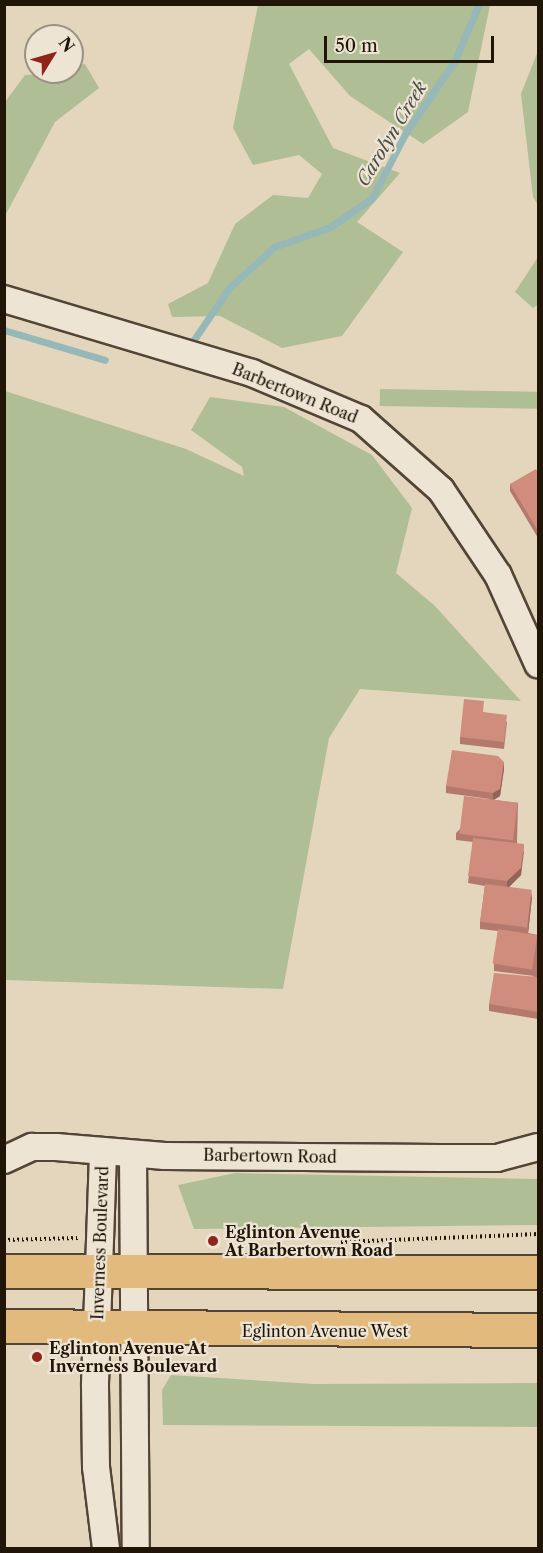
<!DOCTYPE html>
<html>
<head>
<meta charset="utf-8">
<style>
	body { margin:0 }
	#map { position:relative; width:543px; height:1553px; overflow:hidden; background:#e4d5bd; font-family:"Libre Caslon Text",serif }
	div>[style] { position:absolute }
	.green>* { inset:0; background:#afbe95; transform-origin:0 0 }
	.stream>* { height:7px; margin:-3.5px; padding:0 3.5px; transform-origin:3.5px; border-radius:3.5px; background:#97b8b8 }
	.path>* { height:4px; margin-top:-2px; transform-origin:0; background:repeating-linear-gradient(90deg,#211508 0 1.5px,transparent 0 4.5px) }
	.roads { filter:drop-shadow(2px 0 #524535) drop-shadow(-2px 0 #524535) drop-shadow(0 2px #524535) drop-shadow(0 -2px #524535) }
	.minor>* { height:26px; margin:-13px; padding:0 13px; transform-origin:13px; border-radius:13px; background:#ede4d4 }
	.primary>* { height:33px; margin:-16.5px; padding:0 16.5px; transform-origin:16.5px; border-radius:16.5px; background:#e2ba7e }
	.wall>* { inset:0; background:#b3796c }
	.shaded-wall>* { inset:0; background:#926358 }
	.building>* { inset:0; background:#d08d7d; transform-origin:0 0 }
	.dots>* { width:16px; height:16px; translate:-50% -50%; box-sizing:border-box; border:3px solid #ede4d4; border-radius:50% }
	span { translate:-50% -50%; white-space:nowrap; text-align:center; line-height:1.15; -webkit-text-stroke:4.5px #ede4d4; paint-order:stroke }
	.street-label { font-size:16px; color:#211508 }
	.poi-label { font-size:16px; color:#211508; font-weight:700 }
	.left { translate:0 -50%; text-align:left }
	.water-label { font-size:18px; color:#4a4e46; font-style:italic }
	.frame { position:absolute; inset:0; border:6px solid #211508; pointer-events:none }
	.north { position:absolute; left:24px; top:24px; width:60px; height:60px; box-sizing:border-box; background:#ede4d4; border:2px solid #9b9182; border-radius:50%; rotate:53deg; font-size:16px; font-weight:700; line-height:24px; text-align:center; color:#211508 }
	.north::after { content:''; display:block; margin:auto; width:21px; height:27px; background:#8f2418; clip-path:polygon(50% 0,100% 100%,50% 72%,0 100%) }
	.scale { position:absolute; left:324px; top:36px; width:170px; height:27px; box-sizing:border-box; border:3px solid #211508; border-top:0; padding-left:8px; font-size:18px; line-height:21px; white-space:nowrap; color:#211508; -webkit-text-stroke:4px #ede4d4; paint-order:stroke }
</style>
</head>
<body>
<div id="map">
	<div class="green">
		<div style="clip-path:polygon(258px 5px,490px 5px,468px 112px,423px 144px,350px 96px,309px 49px,289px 64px,333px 148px,400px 173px,357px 222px,403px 252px,342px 336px,282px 348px,220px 316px,172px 317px,168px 304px,208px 283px,235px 224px,273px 195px,308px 198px,322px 174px,299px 155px,253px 165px,233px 128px)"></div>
		<div style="clip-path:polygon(538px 51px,538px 205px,533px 197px,521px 94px)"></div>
		<div style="clip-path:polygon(85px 64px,99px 88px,55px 122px,5px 216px,5px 102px,25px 75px,72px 72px,72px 66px)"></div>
		<div style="clip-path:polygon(538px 257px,538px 305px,533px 308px,515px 292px)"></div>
		<div style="left:380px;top:389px;width:158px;height:17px;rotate:1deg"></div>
		<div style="clip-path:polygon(5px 391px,186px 449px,244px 476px,242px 467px,191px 430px,210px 397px,284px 407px,372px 455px,412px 508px,396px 573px,435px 606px,521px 701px,360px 689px,329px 738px,283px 989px,5px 980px)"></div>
		<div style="clip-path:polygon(235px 1173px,538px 1179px,538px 1225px,194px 1229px,178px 1185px)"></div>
		<div style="clip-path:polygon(171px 1375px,314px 1384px,538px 1383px,538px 1427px,163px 1425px,162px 1390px)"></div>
	</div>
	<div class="stream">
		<div style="left:4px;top:330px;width:105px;rotate:16.5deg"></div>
		<div style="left:193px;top:341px;width:64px;rotate:-55.8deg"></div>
		<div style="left:229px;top:288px;width:61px;rotate:-42.3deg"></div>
		<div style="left:274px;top:247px;width:59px;rotate:-19.7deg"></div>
		<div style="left:330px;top:227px;width:51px;rotate:-34.6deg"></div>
		<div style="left:372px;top:198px;width:72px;rotate:-62.7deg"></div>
		<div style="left:405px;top:134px;width:87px;rotate:-55.8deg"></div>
		<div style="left:454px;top:62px;width:63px;rotate:-66.7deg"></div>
	</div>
	<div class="path">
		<div style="left:4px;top:1240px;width:74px;rotate:-1.5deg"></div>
		<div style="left:341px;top:1242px;width:197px;rotate:-2.3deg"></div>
	</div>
	<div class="roads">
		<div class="minor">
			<div style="left:4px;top:299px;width:259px;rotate:16.6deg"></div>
			<div style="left:252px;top:373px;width:118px;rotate:22.9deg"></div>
			<div style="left:361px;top:419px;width:107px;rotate:41.6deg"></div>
			<div style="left:441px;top:490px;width:102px;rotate:56.2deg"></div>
			<div style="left:498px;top:575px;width:98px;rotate:65.8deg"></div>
			<div style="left:103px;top:1154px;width:232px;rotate:92deg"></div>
			<div style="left:95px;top:1386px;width:81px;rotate:89.3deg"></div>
			<div style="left:96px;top:1467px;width:82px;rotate:83deg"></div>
			<div style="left:133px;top:1155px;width:393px;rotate:89.6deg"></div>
			<div style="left:4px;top:1160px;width:31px;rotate:-25deg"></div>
			<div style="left:32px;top:1147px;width:24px"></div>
			<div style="left:56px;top:1147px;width:109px;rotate:4.7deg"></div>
			<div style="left:165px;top:1156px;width:275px;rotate:0.4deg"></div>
			<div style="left:440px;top:1158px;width:57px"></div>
			<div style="left:497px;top:1158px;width:42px;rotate:-15deg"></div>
		</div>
		<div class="primary">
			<div style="left:4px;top:1271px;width:534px;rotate:0.11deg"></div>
			<div style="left:4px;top:1326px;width:534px;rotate:0.43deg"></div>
		</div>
	</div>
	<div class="wall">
		<div style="clip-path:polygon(538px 473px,538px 538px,510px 491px,510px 484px)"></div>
		<div style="clip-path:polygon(484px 712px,507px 722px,504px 749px,460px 744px,460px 737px)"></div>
		<div style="clip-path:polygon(504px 769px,500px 796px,494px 800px,518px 803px,517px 844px,524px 852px,521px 875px,509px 887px,532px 897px,528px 933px,538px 935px,538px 1019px,489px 1011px,489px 1004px,534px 976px,494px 971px,494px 964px,498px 931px,480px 929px,480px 922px,485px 886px,468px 883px,473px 842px,456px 840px,456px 833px,490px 799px,446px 793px,446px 786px)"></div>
	</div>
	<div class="shaded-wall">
		<div style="clip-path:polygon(504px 762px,504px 769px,500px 796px,493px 800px,493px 793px)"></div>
		<div style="clip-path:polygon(524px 844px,521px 875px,507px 889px,507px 881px)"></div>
		<div style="clip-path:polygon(532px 890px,532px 897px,528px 934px,528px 927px)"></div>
	</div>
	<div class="building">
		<div style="clip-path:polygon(536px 469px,538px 473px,538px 531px,510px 484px)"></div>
		<div style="clip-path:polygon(464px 699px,484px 701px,483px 712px,507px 715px,504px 742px,460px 737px)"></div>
		<div style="clip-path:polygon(452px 750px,498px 756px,504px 762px,500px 789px,493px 793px,446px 786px)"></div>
		<div style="left:464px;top:796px;width:54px;height:38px;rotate:7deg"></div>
		<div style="clip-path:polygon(473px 838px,524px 844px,521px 868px,507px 881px,468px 876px)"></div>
		<div style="left:485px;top:884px;width:47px;height:38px;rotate:7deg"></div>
		<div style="left:498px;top:929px;width:40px;height:35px;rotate:9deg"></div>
		<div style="clip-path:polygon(494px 973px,538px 977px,538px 1012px,489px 1004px)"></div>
	</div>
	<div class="dots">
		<div style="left:213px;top:1241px;background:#8f2418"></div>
		<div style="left:37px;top:1357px;background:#8f2418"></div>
	</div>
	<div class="street-label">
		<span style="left:295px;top:393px;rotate:22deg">Barbertown Road</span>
		<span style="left:270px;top:1156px;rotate:1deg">Barbertown Road</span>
		<span style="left:100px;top:1243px;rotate:-88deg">Inverness Boulevard</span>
		<span style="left:325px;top:1331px">Eglinton Avenue West</span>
	</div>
	<div class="poi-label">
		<span class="left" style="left:225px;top:1241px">Eglinton Avenue<br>At Barbertown Road</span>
		<span class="left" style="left:49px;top:1357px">Eglinton Avenue At<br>Inverness Boulevard</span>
	</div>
	<div class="water-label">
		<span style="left:392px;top:134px;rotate:-59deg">Carolyn Creek</span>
	</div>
	<div class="frame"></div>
	<div class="north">N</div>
	<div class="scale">50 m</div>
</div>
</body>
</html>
